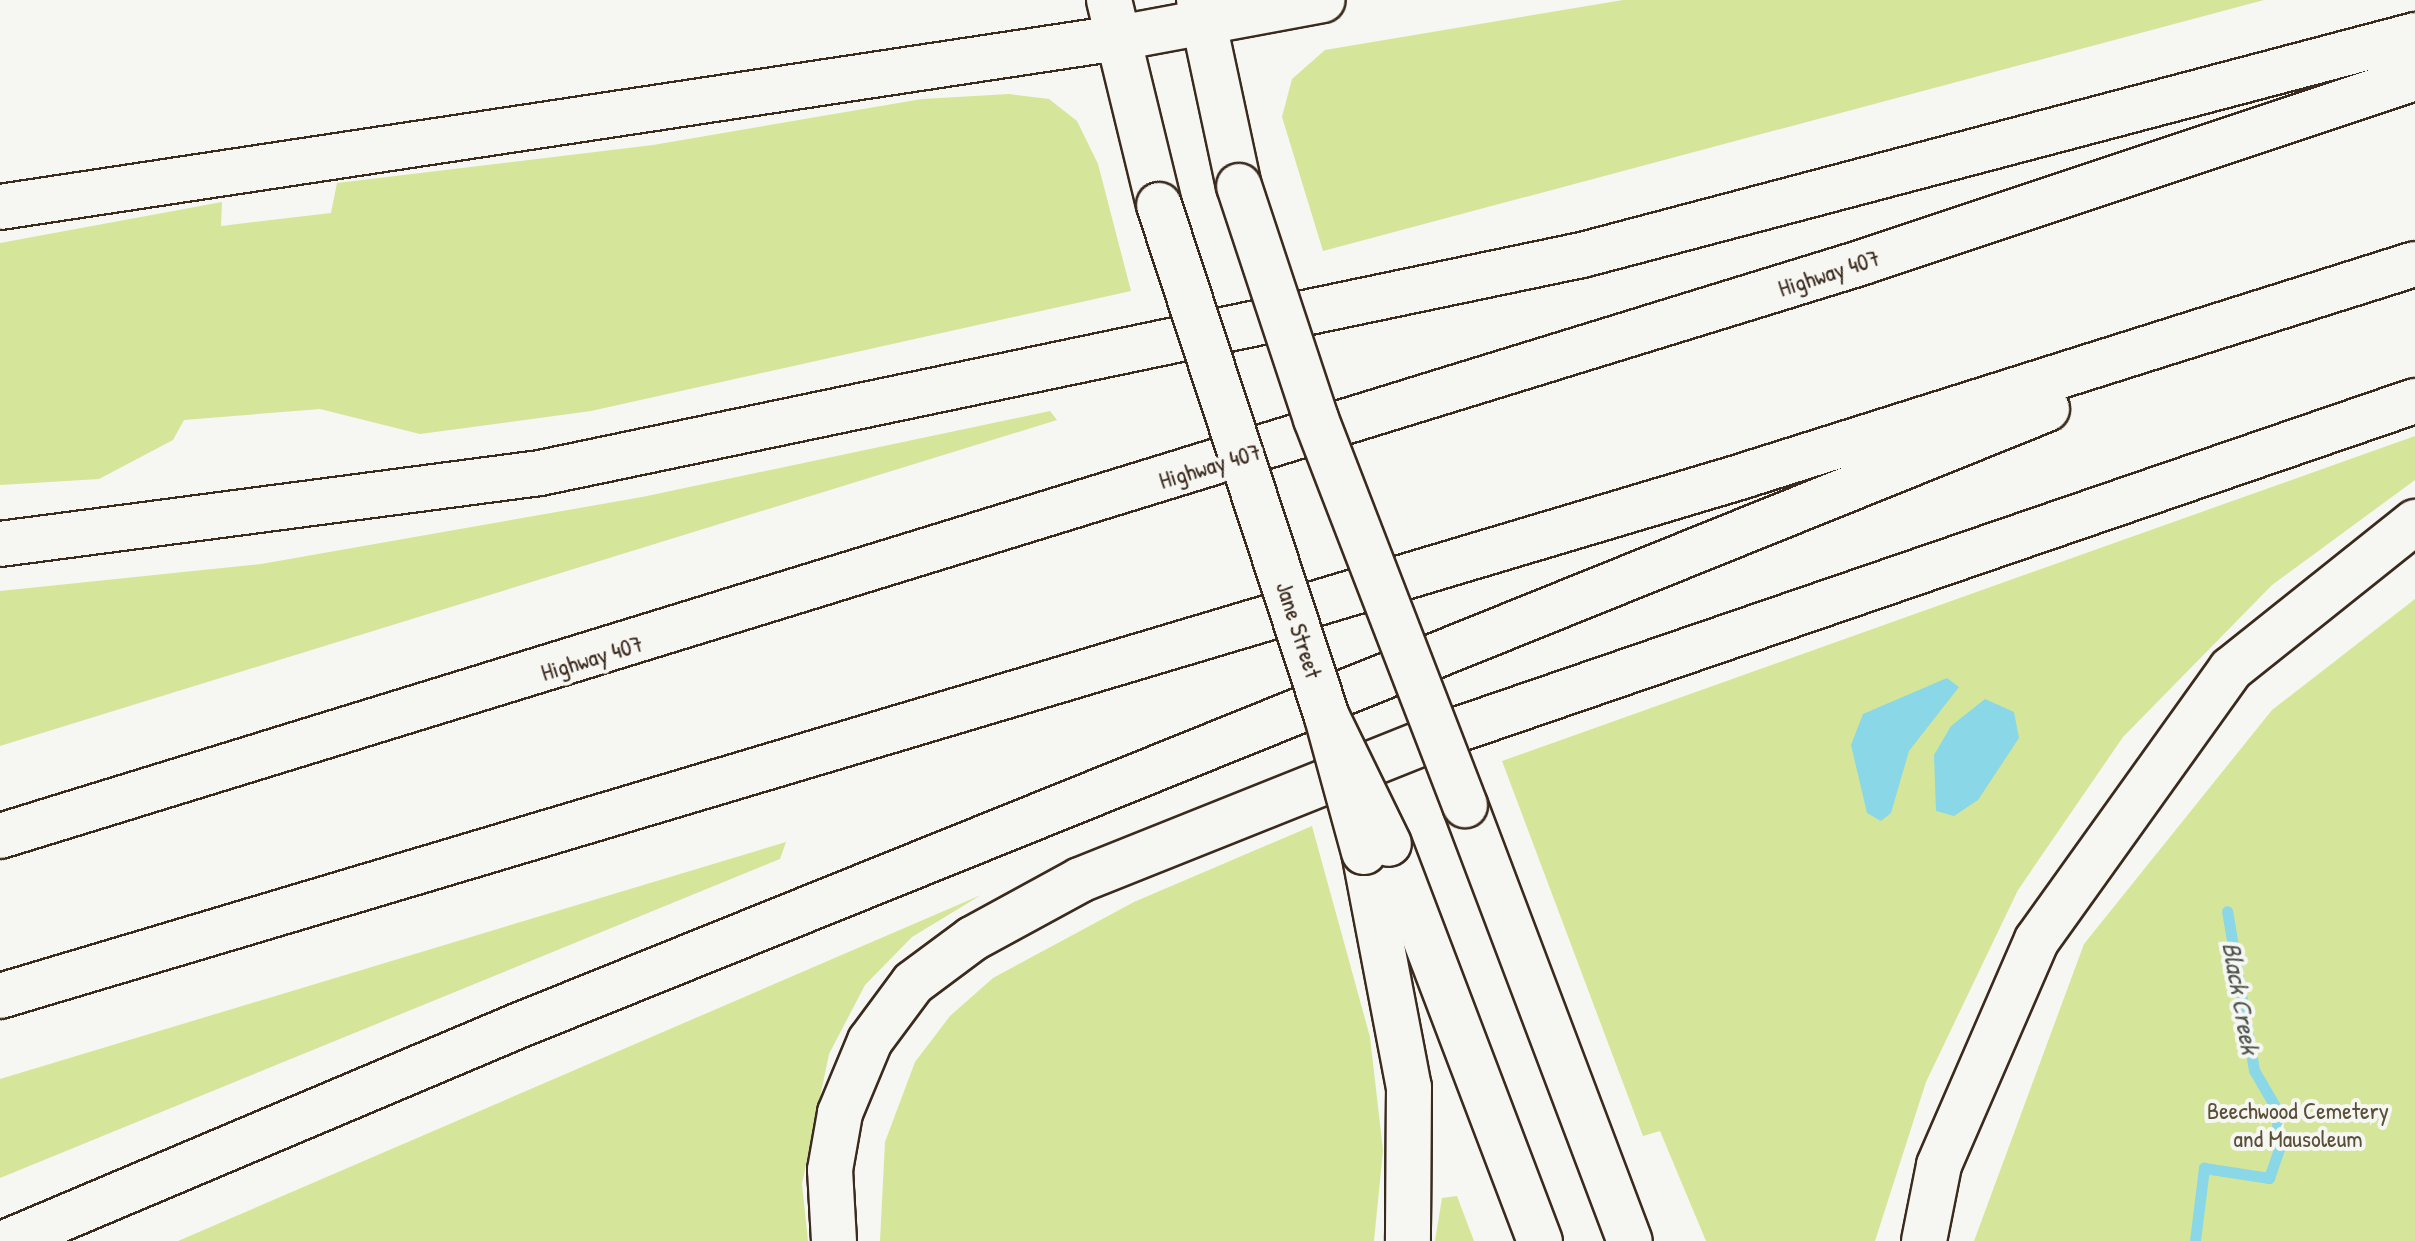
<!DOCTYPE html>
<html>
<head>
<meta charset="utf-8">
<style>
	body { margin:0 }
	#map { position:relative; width:2415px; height:1241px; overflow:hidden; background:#f6f6f2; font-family:"Patrick Hand",sans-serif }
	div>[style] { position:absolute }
	.green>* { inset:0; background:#d5e69a }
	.water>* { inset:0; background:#89d7e7 }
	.stream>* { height:11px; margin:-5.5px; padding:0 5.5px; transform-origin:5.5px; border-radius:5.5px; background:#89d7e7 }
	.roads { filter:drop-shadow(2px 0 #3b2a1e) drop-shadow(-2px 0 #3b2a1e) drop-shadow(0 2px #3b2a1e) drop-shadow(0 -2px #3b2a1e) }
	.major>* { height:44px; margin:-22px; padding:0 22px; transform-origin:22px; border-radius:22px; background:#f6f6f2 }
	.highway>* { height:44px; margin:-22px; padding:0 22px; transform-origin:22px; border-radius:22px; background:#f6f6f2 }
	.bridges { filter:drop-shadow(2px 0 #3b2a1e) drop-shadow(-2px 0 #3b2a1e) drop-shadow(0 2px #3b2a1e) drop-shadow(0 -2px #3b2a1e) }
	.major-bridge>* { height:44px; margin:-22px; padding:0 22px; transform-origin:22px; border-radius:22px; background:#f6f6f2 }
	.highway-bridge>* { height:44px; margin:-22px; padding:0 22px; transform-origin:22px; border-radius:22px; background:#f6f6f2 }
	span { translate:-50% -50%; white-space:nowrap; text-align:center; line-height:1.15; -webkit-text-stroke:8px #f6f6f2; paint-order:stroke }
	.street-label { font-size:24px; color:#3b2a1e }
	.park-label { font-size:24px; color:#5a5037 }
	.water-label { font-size:26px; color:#4e5550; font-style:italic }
</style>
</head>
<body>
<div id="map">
	<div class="green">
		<div style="clip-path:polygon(1623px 0,2264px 0,1323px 251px,1282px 117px,1292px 79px,1325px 50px)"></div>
		<div style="clip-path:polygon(1009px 94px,1049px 99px,1077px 121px,1098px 164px,1131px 291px,591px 411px,420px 434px,320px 409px,184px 420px,173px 440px,99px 479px,0 485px,0 243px,222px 202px,221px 226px,331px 213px,337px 183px,653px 145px,922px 99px)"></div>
		<div style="clip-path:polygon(1050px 411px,1057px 420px,0 746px,0 591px,261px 564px,642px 497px)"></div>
		<div style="clip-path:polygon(2415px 436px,2415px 480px,2272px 585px,2123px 737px,2018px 890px,1926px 1082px,1875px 1241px,1706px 1241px,1660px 1131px,1643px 1136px,1502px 761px)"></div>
		<div style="clip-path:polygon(2415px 599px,2415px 1241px,1974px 1241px,2084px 944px,2272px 710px)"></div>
		<div style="clip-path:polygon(1312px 826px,1370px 1037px,1383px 1150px,1374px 1241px,880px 1241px,885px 1142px,915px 1062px,950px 1016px,993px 978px,1134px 902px)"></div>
		<div style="clip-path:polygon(786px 842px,780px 859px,0 1178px,0 1079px)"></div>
		<div style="clip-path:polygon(981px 895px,912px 937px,865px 985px,829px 1054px,802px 1184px,808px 1241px,178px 1241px)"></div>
		<div style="clip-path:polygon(1457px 1196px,1474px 1241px,1435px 1241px,1442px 1198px)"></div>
	</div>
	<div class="water">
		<div style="clip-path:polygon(1947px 678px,1959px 687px,1909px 751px,1891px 813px,1881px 821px,1867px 813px,1851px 745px,1863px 714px)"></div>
		<div style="clip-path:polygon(1985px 699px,2014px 712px,2019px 738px,1978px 800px,1954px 816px,1936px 811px,1934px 755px,1951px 726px)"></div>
	</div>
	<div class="stream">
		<div style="left:2195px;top:1241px;width:74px;rotate:-83deg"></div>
		<div style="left:2204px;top:1168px;width:66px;rotate:8.7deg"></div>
		<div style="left:2269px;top:1178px;width:31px;rotate:-71deg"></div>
		<div style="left:2279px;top:1149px;width:41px;rotate:-94.2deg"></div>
		<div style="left:2276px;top:1108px;width:44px;rotate:-120.1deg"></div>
		<div style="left:2254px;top:1070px;width:161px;rotate:-99.6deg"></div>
	</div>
	<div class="roads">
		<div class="major">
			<div style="left:1109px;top:0;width:211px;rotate:76.3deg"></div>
			<div style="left:1199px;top:0;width:190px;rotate:77.9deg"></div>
			<div style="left:1465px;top:805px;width:466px;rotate:69.3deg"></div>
			<div style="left:1389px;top:844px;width:425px;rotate:69.2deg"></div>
		</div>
		<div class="highway">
			<div style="left:0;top:207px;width:1131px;rotate:-8.6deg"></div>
			<div style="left:1118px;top:38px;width:208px;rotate:-10.5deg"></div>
			<div style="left:0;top:544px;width:545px;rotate:-7.49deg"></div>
			<div style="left:540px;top:473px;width:1065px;rotate:-11.82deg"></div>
			<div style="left:1582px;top:255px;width:862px;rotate:-14.79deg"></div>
			<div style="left:0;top:836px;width:1949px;rotate:-17.12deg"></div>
			<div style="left:1863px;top:262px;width:582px;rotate:-18.43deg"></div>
			<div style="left:1364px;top:852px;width:239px;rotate:79.2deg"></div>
			<div style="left:1409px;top:1087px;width:154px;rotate:90.4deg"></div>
			<div style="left:0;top:996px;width:1822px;rotate:-16.61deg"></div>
			<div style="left:1746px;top:475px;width:701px;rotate:-17.51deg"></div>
			<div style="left:9px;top:1241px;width:549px;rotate:-22.92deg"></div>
			<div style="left:515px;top:1027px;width:1652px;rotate:-21.97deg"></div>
			<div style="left:834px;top:1241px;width:71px;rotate:-93.2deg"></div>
			<div style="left:830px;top:1170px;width:58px;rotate:-80deg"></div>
			<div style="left:840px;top:1113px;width:78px;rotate:-67.4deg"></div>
			<div style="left:870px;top:1041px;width:72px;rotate:-53.4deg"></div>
			<div style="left:913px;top:983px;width:74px;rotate:-36.7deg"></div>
			<div style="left:972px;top:939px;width:123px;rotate:-28.6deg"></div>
			<div style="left:1080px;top:880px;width:390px;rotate:-21.8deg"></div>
			<div style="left:1442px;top:735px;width:1029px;rotate:-18.95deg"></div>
			<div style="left:1924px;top:1241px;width:77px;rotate:-78.8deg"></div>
			<div style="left:1939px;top:1165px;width:245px;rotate:-66.5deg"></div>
			<div style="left:2037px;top:940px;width:333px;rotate:-54.4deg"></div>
			<div style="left:2231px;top:669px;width:236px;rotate:-38.6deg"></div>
		</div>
	</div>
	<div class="bridges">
		<div class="major-bridge">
			<div style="left:1239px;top:186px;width:245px;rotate:71.7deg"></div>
			<div style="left:1316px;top:419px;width:414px;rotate:68.9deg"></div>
			<div style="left:1159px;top:205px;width:539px;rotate:71.83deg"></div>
			<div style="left:1327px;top:717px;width:141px;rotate:64deg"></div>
		</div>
		<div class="highway-bridge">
			<div style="left:1327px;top:717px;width:140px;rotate:74.7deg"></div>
		</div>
	</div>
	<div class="street-label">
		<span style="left:1829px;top:273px;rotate:-18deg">Highway 407</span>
		<span style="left:1210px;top:466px;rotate:-17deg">Highway 407</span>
		<span style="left:1299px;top:630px;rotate:72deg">Jane Street</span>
		<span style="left:592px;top:658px;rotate:-17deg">Highway 407</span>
	</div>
	<div class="park-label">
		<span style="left:2298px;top:1125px">Beechwood Cemetery<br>and Mausoleum</span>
	</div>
	<div class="water-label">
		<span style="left:2241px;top:998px;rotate:80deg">Black Creek</span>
	</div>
</div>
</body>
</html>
